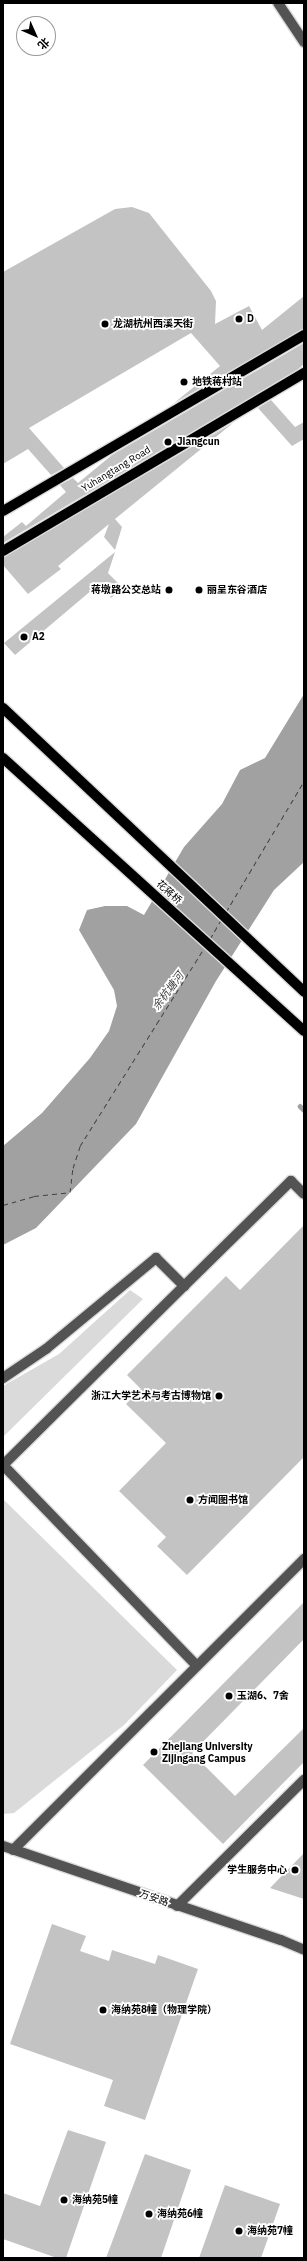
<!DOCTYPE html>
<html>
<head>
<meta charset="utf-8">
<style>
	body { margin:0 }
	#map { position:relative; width:307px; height:2261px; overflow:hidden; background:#fff; font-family:"IBM Plex Sans","Noto Sans SC",sans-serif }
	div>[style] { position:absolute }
	.green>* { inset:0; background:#dadada }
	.water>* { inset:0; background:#a1a1a1 }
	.stream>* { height:4.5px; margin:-2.25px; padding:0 2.25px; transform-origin:2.25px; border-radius:2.25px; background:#a1a1a1 }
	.ferry>* { height:1px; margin-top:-0.5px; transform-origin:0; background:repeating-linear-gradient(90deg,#424242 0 5px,transparent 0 9px) }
	.building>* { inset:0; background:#c3c3c3 }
	.roads { filter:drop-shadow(1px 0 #dbdbdb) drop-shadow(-1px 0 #dbdbdb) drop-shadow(0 1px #dbdbdb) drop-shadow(0 -1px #dbdbdb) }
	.minor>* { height:10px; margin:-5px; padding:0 5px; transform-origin:5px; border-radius:5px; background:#535353 }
	.major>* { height:10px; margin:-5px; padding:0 5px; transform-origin:5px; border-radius:5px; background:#000 }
	.dots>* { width:11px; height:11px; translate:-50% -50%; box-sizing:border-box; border:2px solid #fff; border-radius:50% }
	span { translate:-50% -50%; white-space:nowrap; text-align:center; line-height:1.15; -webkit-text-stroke:3.5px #fff; paint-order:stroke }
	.poi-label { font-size:10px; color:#000; font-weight:700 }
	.left { translate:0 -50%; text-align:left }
	.right { translate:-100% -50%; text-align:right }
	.street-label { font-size:10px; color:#000 }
	.water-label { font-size:11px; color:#424242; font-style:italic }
	.frame { position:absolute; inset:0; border:4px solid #000; pointer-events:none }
	.north { position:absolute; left:16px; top:16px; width:40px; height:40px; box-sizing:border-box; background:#fff; border:1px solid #999; border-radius:50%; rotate:135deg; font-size:11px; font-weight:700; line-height:16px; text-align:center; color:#000 }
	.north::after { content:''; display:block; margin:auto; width:14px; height:18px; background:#000; clip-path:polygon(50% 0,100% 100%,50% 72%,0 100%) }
</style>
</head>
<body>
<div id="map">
	<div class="green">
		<div style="clip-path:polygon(130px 1290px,143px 1299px,3px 1437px,3px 1386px,59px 1354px)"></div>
		<div style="clip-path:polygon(3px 1499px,177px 1670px,124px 1725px,14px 1813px,3px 1814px)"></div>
	</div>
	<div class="water">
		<div style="clip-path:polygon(304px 694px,304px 862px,274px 890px,216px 981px,136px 1124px,36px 1228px,3px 1245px,3px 1146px,42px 1113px,90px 1058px,109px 1031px,117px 1006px,114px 990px,79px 930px,87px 910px,105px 906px,127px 906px,144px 915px,184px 847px,222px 804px,240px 770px,265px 758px)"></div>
	</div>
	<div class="stream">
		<div style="left:300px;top:1106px;width:6px;rotate:45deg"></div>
	</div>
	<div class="ferry">
		<div style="left:226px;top:912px;width:152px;rotate:-59.2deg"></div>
		<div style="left:210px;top:939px;width:22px;rotate:-60deg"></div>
		<div style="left:3px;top:1205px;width:32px;rotate:-16deg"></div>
		<div style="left:34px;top:1196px;width:36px;rotate:-6deg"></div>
		<div style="left:70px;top:1192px;width:24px;rotate:-83deg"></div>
		<div style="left:73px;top:1168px;width:23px;rotate:-72deg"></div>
		<div style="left:80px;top:1146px;width:235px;rotate:-57.9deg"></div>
	</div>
	<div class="building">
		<div style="clip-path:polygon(132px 207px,149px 213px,211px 291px,216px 301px,215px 324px,249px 306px,262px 330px,304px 296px,304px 329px,174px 403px,220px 366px,191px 333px,29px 428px,64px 468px,51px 475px,28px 449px,3px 464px,3px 272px,115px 209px)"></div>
		<div style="clip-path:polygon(304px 343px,304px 364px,297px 370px,3px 543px,3px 537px,22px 522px,26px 526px,66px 492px,60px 485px,73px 478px,78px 483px,112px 455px)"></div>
		<div style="clip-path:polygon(271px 400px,295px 427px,304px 422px,304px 439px,292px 446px,258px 408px)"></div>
		<div style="clip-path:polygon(233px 423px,115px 519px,122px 527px,115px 550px,104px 537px,109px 524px,58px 566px,61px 569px,28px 594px,3px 565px,3px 557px)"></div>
		<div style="clip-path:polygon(115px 552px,108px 573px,122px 587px,111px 598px,99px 584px,15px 655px,4px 643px)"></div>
		<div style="clip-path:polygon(304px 1225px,304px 1457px,187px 1575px,157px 1546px,166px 1537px,119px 1491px,166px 1443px,126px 1404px,141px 1389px,127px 1375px,226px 1276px,240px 1290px)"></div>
		<div style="clip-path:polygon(304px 1602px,304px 1639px,192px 1753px,235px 1796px,304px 1728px,304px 1762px,223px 1844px,143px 1765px)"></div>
		<div style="clip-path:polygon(304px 1853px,304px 1899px,270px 1888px)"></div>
		<div style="clip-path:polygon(52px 1924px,86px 1936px,80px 1951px,109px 1961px,112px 1950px,155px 1964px,158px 1955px,198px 1969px,145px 2120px,104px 2106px,113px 2080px,10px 2044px)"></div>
		<div style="clip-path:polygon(68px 2130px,106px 2142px,66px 2258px,57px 2258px,3px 2239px,3px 2193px,40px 2206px)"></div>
		<div style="clip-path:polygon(145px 2154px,191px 2170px,161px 2258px,106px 2258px)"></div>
		<div style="clip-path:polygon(225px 2185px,280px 2204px,261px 2258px,199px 2258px)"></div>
	</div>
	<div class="roads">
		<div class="minor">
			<div style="left:278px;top:3px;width:47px;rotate:56.3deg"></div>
			<div style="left:184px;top:1286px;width:255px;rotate:135.3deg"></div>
			<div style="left:3px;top:1465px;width:279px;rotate:46deg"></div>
			<div style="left:3px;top:1378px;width:52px;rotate:-34deg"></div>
			<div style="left:46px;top:1349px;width:143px;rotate:-39.6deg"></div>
			<div style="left:156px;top:1258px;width:40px;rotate:45deg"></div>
			<div style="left:184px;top:1286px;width:150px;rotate:-44.5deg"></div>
			<div style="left:291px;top:1181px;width:18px;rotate:45deg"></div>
			<div style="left:3px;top:1846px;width:293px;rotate:18.7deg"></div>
			<div style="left:281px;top:1940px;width:25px;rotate:23deg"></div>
			<div style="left:13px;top:1850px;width:412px;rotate:-45deg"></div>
			<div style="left:177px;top:1906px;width:179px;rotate:-44.8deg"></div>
		</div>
		<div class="major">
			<div style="left:3px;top:511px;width:349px;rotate:-30.3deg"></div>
			<div style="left:3px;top:551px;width:350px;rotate:-30.6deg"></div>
			<div style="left:3px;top:708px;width:414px;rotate:43.3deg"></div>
			<div style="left:3px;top:758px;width:406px;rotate:42.2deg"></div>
		</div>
	</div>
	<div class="dots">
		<div style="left:239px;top:319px;background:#000"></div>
		<div style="left:105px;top:324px;background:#000"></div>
		<div style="left:184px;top:382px;background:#000"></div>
		<div style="left:168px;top:442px;background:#000"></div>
		<div style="left:169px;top:590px;background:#000"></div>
		<div style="left:199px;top:590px;background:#000"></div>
		<div style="left:24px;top:637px;background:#000"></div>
		<div style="left:219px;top:1396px;background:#000"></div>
		<div style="left:190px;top:1500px;background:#000"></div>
		<div style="left:229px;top:1696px;background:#000"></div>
		<div style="left:154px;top:1752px;background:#000"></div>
		<div style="left:295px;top:1870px;background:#000"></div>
		<div style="left:103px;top:2010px;background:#000"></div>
		<div style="left:64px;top:2200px;background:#000"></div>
		<div style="left:149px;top:2214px;background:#000"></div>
		<div style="left:239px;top:2231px;background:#000"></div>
	</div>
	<div class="poi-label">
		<span class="left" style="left:247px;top:319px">D</span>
		<span class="left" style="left:113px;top:324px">龙湖杭州西溪天街</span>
		<span class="left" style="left:192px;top:382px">地铁蒋村站</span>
		<span class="left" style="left:177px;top:442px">Jiangcun</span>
		<span class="right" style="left:161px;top:590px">蒋墩路公交总站</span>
		<span class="left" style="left:207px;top:590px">丽呈东谷酒店</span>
		<span class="left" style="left:32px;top:637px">A2</span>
		<span class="right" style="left:211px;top:1396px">浙江大学艺术与考古博物馆</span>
		<span class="left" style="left:198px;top:1500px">方闻图书馆</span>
		<span class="left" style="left:237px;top:1696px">玉湖6、7舍</span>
		<span class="left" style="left:162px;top:1752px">Zhejiang University<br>Zijingang Campus</span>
		<span class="right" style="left:287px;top:1870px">学生服务中心</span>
		<span class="left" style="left:111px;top:2010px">海纳苑8幢（物理学院）</span>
		<span class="left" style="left:72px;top:2200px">海纳苑5幢</span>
		<span class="left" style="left:157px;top:2214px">海纳苑6幢</span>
		<span class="left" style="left:247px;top:2231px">海纳苑7幢</span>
	</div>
	<div class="street-label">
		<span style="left:116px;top:469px;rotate:-31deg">Yuhangtang Road</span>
		<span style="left:169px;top:892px;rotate:42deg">花蒋桥</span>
		<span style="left:154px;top:1898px;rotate:19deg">万安路</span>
	</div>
	<div class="water-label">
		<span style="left:168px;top:991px;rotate:-53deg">余杭塘河</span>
	</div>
	<div class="frame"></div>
	<div class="north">北</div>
</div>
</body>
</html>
